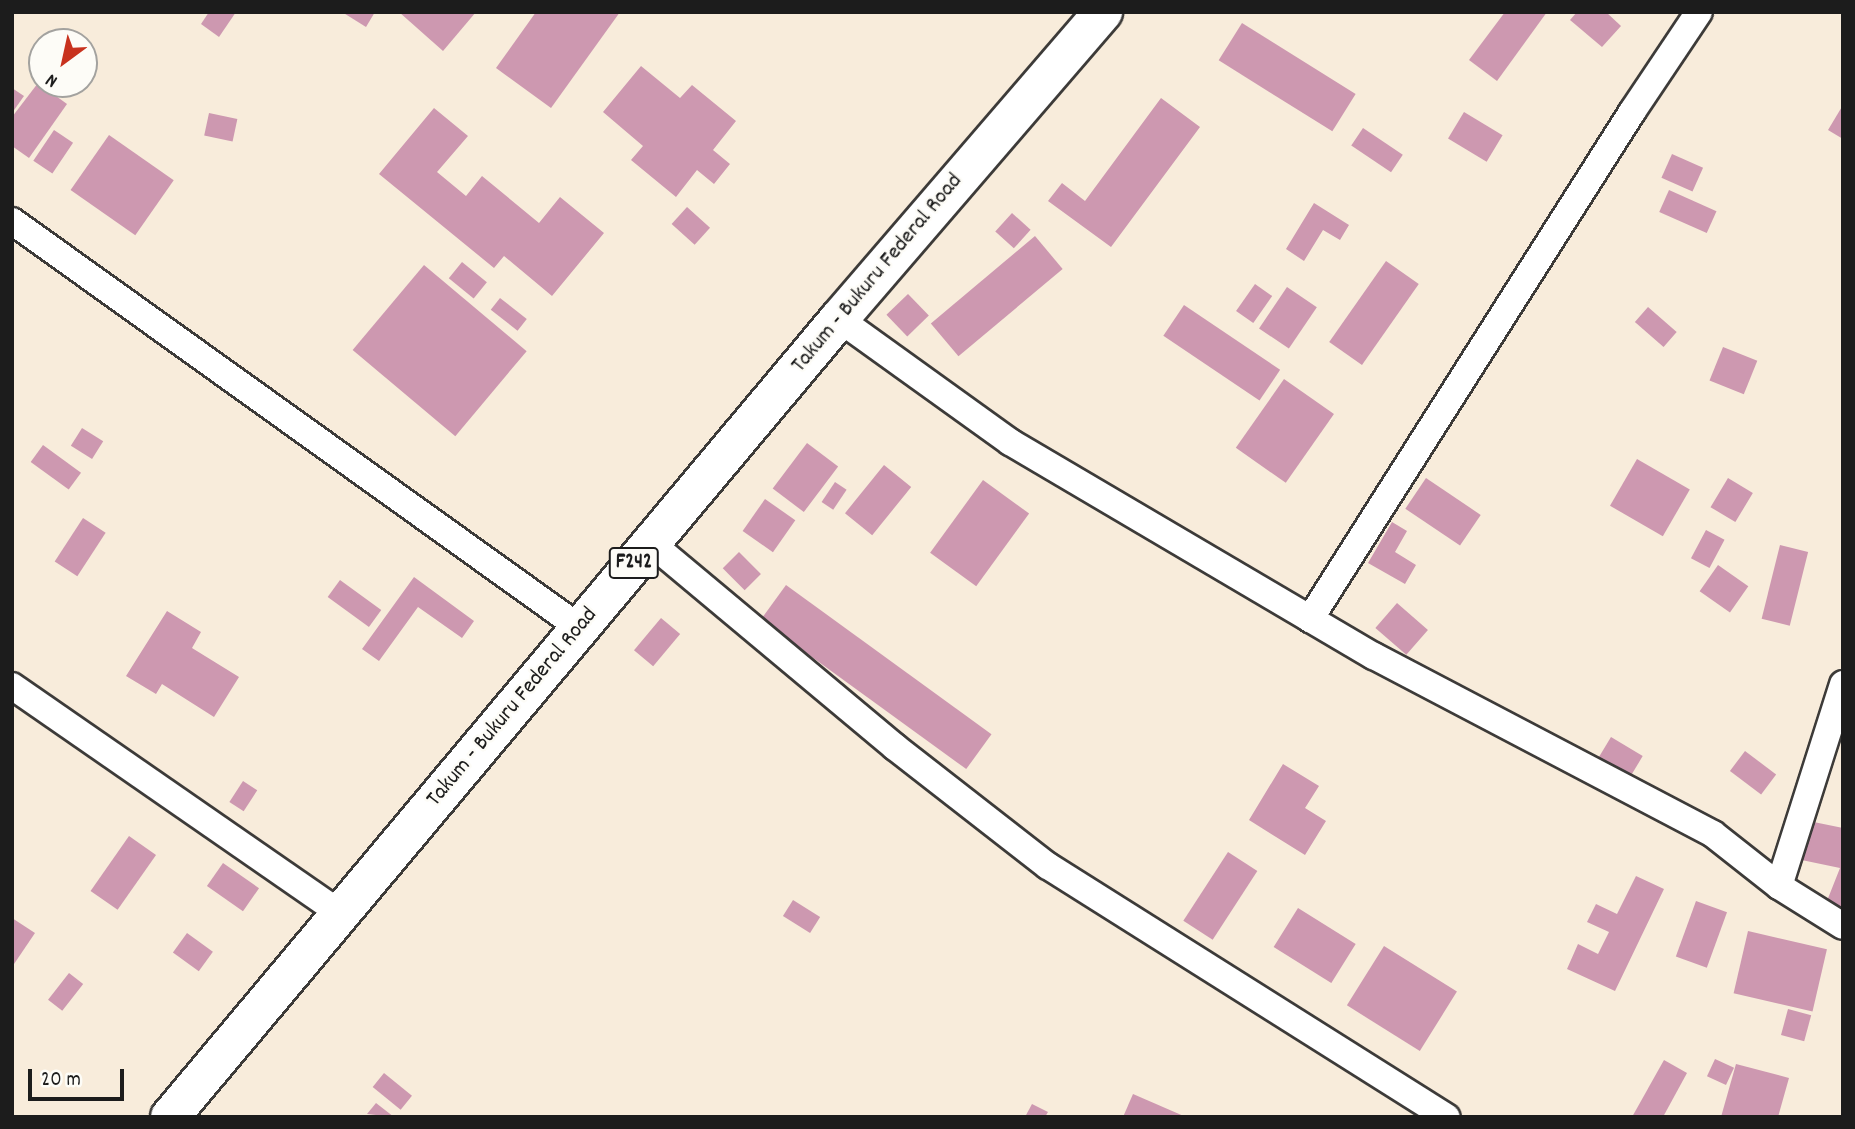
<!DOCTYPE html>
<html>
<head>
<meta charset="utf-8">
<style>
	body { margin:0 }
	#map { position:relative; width:1855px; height:1129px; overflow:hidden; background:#f8ecdb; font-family:Dekko,sans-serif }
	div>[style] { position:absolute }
	.building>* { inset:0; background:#cd98b0; transform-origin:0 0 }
	.roads { filter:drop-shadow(2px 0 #3d3b39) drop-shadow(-2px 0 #3d3b39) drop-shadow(0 2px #3d3b39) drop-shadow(0 -2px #3d3b39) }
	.street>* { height:26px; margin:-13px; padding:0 13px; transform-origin:13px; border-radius:13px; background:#fff }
	.primary>* { height:38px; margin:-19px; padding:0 19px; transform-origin:19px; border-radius:19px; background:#fff }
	span { translate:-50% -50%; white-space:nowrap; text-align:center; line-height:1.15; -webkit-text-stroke:5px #fdfcf7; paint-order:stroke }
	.shield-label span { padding:2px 5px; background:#fdfcf7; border:2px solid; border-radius:5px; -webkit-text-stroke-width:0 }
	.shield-label { font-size:21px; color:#1c1c1c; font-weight:700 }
	.street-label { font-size:23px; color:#1c1c1c }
	.frame { position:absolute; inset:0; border:14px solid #1c1c1c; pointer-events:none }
	.north { position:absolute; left:28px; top:28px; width:70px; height:70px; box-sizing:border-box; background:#fdfcf7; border:2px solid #a3a29f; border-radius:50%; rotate:213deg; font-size:19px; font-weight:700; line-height:28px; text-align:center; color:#1c1c1c }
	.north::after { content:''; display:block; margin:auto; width:24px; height:32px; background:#c8321e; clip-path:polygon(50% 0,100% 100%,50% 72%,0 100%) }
	.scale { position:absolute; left:28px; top:1069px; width:96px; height:32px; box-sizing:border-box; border:4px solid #1c1c1c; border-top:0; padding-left:9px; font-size:21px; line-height:24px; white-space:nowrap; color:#1c1c1c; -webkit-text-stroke:5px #fdfcf7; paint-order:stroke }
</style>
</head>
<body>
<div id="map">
	<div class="building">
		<div style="clip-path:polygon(209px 12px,236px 12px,219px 37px,201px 24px)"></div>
		<div style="clip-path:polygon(342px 12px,375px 12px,366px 27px)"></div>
		<div style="clip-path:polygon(399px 12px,476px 12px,443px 51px)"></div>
		<div style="clip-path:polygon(536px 12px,620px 12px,551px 108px,496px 68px)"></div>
		<div style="clip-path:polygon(1505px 12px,1547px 12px,1497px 81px,1469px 60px)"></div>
		<div style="clip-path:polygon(1577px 12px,1606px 12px,1621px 26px,1602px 47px,1570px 20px)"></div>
		<div style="left:1242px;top:23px;width:134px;height:44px;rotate:32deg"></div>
		<div style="clip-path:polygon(641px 66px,680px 98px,692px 85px,736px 121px,713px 150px,730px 164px,714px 184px,697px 170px,676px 197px,631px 160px,643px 146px,603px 112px)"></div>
		<div style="clip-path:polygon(38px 83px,67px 104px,29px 158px,12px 146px,12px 117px)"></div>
		<div style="clip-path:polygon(12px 88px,24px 96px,12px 113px)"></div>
		<div style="clip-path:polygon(1161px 98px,1200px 127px,1111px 247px,1048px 201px,1062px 183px,1085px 201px)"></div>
		<div style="clip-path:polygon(1843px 105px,1843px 139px,1828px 130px)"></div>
		<div style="clip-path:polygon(434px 108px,468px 136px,437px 172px,466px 196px,482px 176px,539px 223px,560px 197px,604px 233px,552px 296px,504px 256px,494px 268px,379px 174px)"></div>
		<div style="left:1464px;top:112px;width:45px;height:31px;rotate:31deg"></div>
		<div style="left:209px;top:113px;width:29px;height:23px;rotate:12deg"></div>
		<div style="left:1363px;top:128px;width:48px;height:21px;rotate:34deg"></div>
		<div style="left:54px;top:130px;width:23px;height:37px;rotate:34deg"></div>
		<div style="left:109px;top:135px;width:79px;height:67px;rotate:35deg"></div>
		<div style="left:1672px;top:154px;width:34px;height:26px;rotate:24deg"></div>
		<div style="left:1669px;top:190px;width:52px;height:24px;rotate:24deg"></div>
		<div style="clip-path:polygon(1314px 203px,1349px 225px,1340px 240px,1323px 230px,1304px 261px,1286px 249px)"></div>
		<div style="left:687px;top:207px;width:31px;height:23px;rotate:42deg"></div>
		<div style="left:1012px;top:213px;width:25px;height:25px;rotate:42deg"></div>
		<div style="left:1035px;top:236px;width:43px;height:136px;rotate:50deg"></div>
		<div style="left:1386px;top:261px;width:40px;height:99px;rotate:35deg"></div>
		<div style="left:462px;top:262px;width:32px;height:21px;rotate:39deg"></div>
		<div style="left:424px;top:265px;width:134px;height:111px;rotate:40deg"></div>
		<div style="left:1255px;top:284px;width:21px;height:33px;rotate:35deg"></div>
		<div style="left:1287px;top:287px;width:36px;height:50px;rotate:34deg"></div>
		<div style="left:908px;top:294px;width:30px;height:30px;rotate:46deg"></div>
		<div style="left:500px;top:298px;width:34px;height:15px;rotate:38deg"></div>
		<div style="left:1184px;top:305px;width:116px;height:37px;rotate:34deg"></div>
		<div style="left:1648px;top:307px;width:38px;height:20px;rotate:41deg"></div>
		<div style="left:1723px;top:347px;width:37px;height:36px;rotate:22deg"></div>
		<div style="left:1284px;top:379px;width:61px;height:84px;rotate:35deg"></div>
		<div style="left:82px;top:428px;width:25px;height:21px;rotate:32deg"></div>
		<div style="left:807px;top:443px;width:39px;height:57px;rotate:37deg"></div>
		<div style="left:43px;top:445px;width:47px;height:21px;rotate:36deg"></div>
		<div style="left:1637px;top:459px;width:61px;height:54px;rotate:30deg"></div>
		<div style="left:884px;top:465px;width:35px;height:62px;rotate:39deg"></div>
		<div style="left:1426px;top:478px;width:66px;height:37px;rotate:34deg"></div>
		<div style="left:1728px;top:478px;width:29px;height:34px;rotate:31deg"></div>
		<div style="left:983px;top:480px;width:57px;height:90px;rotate:36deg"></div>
		<div style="left:835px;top:482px;width:14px;height:24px;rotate:34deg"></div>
		<div style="left:765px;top:499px;width:37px;height:39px;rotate:35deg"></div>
		<div style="left:83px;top:518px;width:27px;height:52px;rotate:33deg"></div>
		<div style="clip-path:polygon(1392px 522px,1407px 531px,1395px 552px,1416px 565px,1405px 584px,1368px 563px)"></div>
		<div style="left:1706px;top:530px;width:21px;height:32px;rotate:28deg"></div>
		<div style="left:1780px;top:545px;width:29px;height:76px;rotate:14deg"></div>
		<div style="left:739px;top:552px;width:31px;height:23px;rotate:45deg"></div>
		<div style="left:1718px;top:565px;width:37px;height:32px;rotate:35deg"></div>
		<div style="clip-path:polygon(414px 577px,474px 621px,462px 638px,418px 607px,379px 661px,362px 649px)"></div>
		<div style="left:340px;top:580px;width:51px;height:21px;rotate:36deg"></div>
		<div style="left:786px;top:585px;width:254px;height:43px;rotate:36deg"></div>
		<div style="left:1397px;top:603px;width:41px;height:33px;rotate:41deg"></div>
		<div style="clip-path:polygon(167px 611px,201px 632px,192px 648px,239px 677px,214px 717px,162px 684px,156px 694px,126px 676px)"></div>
		<div style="left:661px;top:618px;width:25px;height:42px;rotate:40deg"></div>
		<div style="left:1611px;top:737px;width:37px;height:26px;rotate:31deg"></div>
		<div style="left:1745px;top:751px;width:39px;height:25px;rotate:37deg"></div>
		<div style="clip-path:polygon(1283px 764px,1319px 786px,1305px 808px,1326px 821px,1305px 855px,1249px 820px)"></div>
		<div style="left:243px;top:781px;width:17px;height:25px;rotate:33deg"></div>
		<div style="clip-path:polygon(1799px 819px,1843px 828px,1843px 919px,1823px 911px,1840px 868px,1792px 858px)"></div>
		<div style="left:129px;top:836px;width:33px;height:67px;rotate:35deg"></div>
		<div style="left:1228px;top:852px;width:35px;height:82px;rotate:33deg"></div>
		<div style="left:223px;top:863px;width:44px;height:28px;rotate:35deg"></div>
		<div style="clip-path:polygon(1636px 876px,1664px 889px,1615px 991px,1567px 969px,1578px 944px,1598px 954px,1609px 932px,1587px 922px,1596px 904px,1617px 914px)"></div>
		<div style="left:793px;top:900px;width:32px;height:19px;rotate:32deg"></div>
		<div style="left:1696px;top:901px;width:33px;height:59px;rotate:20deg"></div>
		<div style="left:1298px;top:908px;width:68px;height:46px;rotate:32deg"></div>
		<div style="clip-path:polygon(12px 918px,35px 933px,12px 967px)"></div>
		<div style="left:1748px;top:931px;width:81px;height:64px;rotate:13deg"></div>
		<div style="left:187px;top:933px;width:32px;height:24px;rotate:36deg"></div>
		<div style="left:1384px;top:946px;width:86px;height:70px;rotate:32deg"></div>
		<div style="left:69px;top:973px;width:18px;height:34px;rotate:38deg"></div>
		<div style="left:1788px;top:1009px;width:24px;height:27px;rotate:15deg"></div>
		<div style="left:1715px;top:1059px;width:21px;height:19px;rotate:25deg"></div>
		<div style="clip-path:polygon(1664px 1060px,1687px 1073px,1663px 1117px,1632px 1117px)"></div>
		<div style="clip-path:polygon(1736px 1064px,1789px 1078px,1778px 1117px,1721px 1117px)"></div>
		<div style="left:384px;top:1073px;width:36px;height:18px;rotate:39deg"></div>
		<div style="clip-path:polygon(1133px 1094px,1186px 1117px,1123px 1117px)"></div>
		<div style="clip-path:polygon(376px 1103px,394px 1117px,367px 1114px)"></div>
		<div style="clip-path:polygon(1032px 1104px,1048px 1112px,1045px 1117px,1025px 1117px)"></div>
	</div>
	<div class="roads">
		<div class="street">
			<div style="left:12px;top:221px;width:699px;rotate:35.62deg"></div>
			<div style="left:839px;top:319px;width:211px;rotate:35.7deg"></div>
			<div style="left:1010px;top:442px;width:422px;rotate:30.5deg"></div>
			<div style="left:1374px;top:656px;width:383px;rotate:27.7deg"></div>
			<div style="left:1713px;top:834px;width:84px;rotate:38.2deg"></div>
			<div style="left:1779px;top:886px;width:75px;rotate:32deg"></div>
			<div style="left:651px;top:543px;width:318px;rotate:39.9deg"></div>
			<div style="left:895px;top:747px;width:194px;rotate:37.9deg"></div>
			<div style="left:1048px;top:866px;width:471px;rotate:32.2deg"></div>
			<div style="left:1310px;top:619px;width:601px;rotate:-57.58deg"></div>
			<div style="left:1632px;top:112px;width:120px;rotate:-56.2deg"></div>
			<div style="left:12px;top:686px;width:400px;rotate:34.7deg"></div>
			<div style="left:1779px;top:886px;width:212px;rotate:-72.4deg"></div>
		</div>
		<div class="primary">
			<div style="left:170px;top:1117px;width:1041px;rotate:-50.03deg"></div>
			<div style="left:839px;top:319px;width:405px;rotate:-49.3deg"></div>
		</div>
	</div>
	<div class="shield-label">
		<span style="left:634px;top:563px">F242</span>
	</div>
	<div class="street-label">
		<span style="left:878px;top:274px;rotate:-50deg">Takum - Bukuru Federal Road</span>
		<span style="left:513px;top:708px;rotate:-50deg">Takum - Bukuru Federal Road</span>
	</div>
	<div class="frame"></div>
	<div class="north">N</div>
	<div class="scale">20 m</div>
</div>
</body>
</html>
